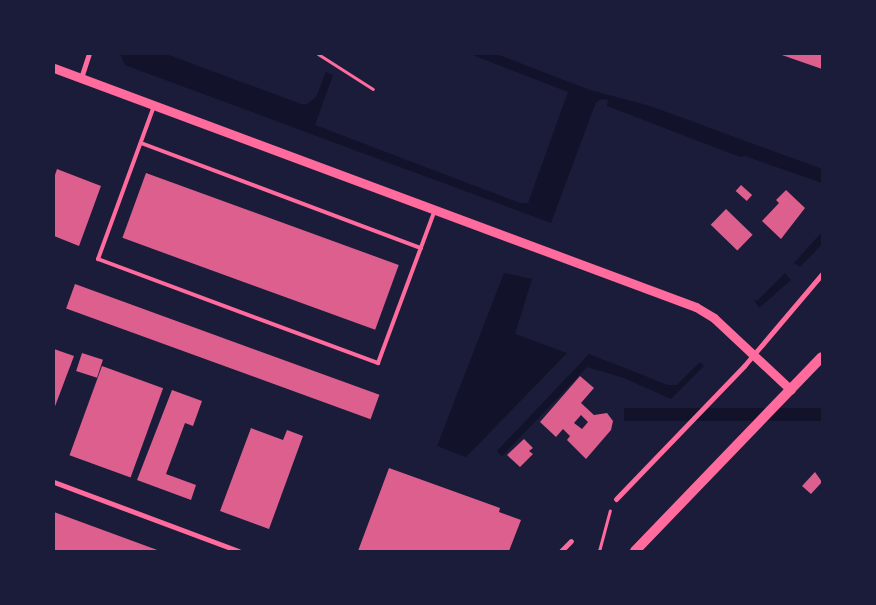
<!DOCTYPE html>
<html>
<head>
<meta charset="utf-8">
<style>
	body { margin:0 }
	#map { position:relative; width:876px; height:605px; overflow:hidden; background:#1b1b3a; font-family:Manrope,sans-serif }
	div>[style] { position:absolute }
	.water>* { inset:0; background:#12122b; transform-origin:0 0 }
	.building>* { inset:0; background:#dd5f8e; transform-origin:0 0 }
	.path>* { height:3px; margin:-1.5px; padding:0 1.5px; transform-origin:1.5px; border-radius:1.5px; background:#ff6b9d }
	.service>* { height:4px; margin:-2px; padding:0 2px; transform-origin:2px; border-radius:2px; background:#ff6b9d }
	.minor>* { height:5px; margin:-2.5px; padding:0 2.5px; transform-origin:2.5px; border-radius:2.5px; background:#ff6b9d }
	.tertiary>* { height:9px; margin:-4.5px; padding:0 4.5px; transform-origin:4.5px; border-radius:4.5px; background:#ff6b9d }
	.secondary>* { height:10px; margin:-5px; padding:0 5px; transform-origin:5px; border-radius:5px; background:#ff6b9d }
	span { translate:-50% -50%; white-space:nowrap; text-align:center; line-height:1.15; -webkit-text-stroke:4px #1b1b3a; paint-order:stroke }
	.frame { position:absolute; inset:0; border:55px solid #1b1b3a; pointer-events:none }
</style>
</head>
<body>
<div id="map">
	<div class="water">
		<div style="clip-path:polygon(120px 54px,166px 54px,301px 104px,307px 104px,316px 97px,326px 72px,333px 75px,315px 125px,520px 203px,528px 203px,568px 92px,470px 54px,496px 54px,590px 90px,650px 106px,822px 169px,822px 183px,745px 156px,740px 157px,607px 106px,608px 100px,602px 99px,596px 102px,551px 223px,125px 65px)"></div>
		<div style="clip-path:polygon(822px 232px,822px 244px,800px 267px,794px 263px)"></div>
		<div style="clip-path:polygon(504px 273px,532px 279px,515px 334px,567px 353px,466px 457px,437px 446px)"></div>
		<div style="clip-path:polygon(785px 273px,791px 280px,759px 308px,754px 300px,757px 301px)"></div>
		<div style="clip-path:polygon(589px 354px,668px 385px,677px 385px,700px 362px,704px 366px,671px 399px,624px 378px,587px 367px,505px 453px,502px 456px,497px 451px)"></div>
		<div style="left:822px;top:408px;width:13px;height:198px;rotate:90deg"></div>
	</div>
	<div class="building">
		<div style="clip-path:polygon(779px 54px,822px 54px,822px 69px)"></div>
		<div style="clip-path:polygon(57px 169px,101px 186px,79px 246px,54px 236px,54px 178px)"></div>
		<div style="left:146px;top:173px;width:269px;height:69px;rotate:20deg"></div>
		<div style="left:741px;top:185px;width:15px;height:8px;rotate:42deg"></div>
		<div style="clip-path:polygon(786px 190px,805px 208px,781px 239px,762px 221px,779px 203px,776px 200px)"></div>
		<div style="left:726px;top:209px;width:37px;height:22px;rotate:44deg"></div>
		<div style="left:75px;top:284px;width:324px;height:26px;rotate:20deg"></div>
		<div style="clip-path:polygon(54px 349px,74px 356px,54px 409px)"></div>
		<div style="left:82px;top:353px;width:22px;height:19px;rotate:18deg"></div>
		<div style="left:102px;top:366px;width:65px;height:95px;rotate:20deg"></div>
		<div style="clip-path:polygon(evenodd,580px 376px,594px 388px,581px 403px,594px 415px,607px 413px,613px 421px,611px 430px,586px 459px,567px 440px,570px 436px,563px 429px,556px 437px,540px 422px,580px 376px,581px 415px,588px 422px,582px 429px,574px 423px,581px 415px)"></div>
		<div style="clip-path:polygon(172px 390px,202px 401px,193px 426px,185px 423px,166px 474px,196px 485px,191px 500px,137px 480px)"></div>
		<div style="clip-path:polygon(251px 428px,283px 440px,287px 430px,303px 436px,269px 529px,220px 511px)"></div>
		<div style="clip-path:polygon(524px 439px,533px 448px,529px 451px,533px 454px,520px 467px,507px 455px)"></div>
		<div style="clip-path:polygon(389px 468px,500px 508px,499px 512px,521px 520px,509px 551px,358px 551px)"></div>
		<div style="clip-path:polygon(815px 472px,822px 482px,811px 494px,802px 486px)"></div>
		<div style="clip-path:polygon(54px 512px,160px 551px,54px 551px)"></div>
	</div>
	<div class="path">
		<div style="left:318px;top:54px;width:65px;rotate:32.5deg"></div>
		<div style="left:599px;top:551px;width:42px;rotate:-75deg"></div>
	</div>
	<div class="service">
		<div style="left:154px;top:106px;width:163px;rotate:110.1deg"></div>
		<div style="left:98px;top:259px;width:299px;rotate:20.4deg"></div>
		<div style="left:378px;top:363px;width:163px;rotate:-69.6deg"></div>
		<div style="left:141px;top:143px;width:299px;rotate:20.6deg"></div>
	</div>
	<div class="minor">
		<div style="left:81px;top:78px;width:25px;rotate:-72deg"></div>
		<div style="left:54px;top:482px;width:197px;rotate:20.5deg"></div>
		<div style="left:616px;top:499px;width:185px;rotate:-46.1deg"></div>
		<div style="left:744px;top:366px;width:121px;rotate:-49.7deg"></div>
		<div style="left:561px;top:551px;width:14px;rotate:-45deg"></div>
	</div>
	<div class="tertiary">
		<div style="left:54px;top:68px;width:685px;rotate:20.42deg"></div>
		<div style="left:696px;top:307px;width:21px;rotate:31deg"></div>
		<div style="left:714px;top:318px;width:105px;rotate:43.1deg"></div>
	</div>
	<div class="secondary">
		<div style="left:635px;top:551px;width:269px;rotate:-46.1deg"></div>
	</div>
	<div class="frame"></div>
</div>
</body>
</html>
